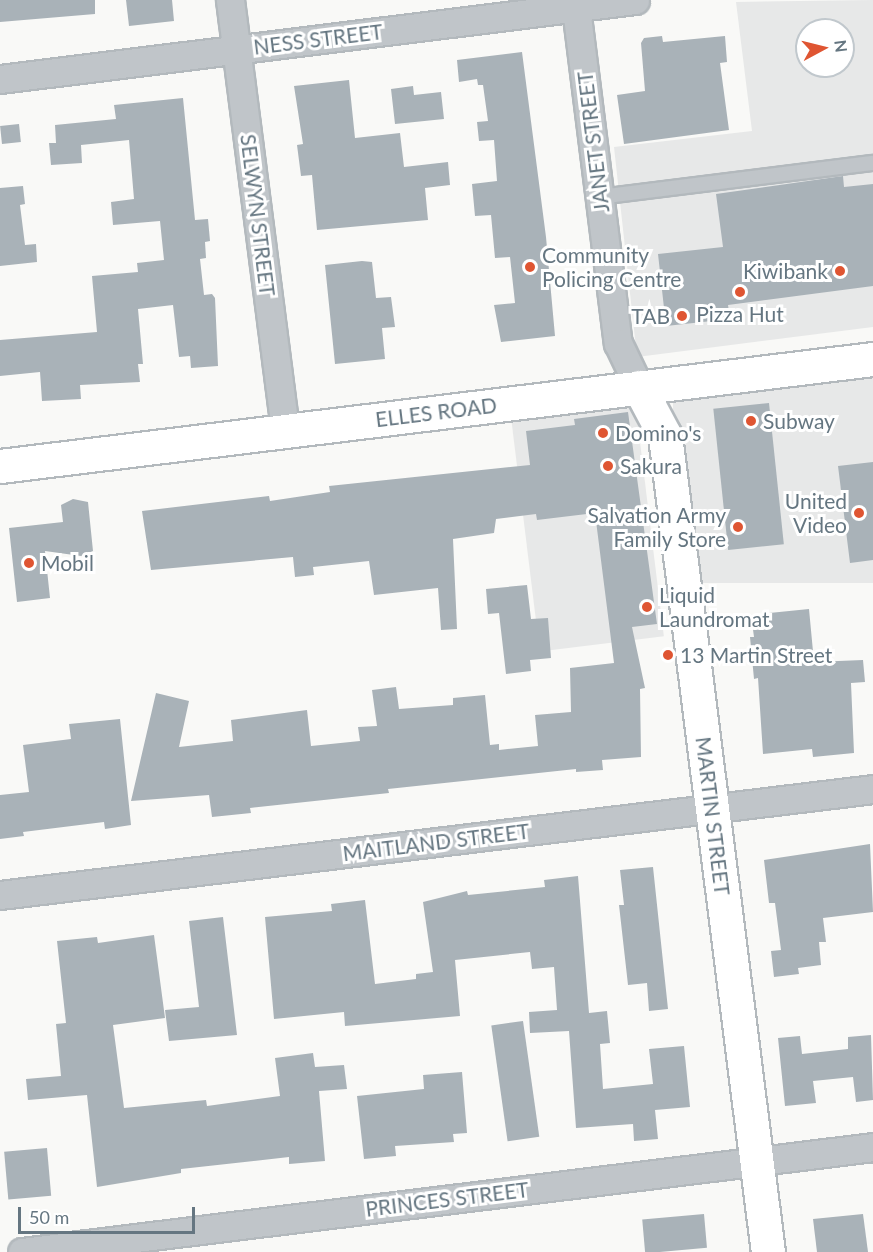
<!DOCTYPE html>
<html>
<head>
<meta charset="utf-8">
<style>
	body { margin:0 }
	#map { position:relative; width:873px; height:1252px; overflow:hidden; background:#f9f9f7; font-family:Lato,sans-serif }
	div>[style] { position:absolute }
	.built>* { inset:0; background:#e7e8e8; transform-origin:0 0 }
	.building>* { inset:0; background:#a9b2b8; transform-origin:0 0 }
	.roads { filter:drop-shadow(2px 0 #b3b9bd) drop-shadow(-2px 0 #b3b9bd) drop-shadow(0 2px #b3b9bd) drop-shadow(0 -2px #b3b9bd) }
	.lane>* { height:14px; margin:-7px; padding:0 7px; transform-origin:7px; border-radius:7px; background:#c0c5c9 }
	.street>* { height:27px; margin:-13.5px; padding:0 13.5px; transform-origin:13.5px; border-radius:13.5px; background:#c0c5c9 }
	.secondary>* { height:33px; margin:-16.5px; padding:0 16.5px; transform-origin:16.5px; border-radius:16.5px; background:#fff }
	.dots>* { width:16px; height:16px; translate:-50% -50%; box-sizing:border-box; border:3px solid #fff; border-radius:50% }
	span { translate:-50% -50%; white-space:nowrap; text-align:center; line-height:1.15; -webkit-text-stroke:6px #fff; paint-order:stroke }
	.street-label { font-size:21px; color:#657681 }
	.poi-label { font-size:21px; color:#657681 }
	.left { translate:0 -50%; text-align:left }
	.right { translate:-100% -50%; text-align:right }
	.north { position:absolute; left:795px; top:18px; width:60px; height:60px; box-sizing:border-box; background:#fff; border:2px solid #c1c8cd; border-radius:50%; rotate:83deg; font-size:16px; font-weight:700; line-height:24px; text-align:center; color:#657681 }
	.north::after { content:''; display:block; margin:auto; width:21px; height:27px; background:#df5532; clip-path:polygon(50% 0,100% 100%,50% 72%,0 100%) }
	.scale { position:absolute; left:18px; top:1207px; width:177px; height:27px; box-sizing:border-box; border:3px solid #657681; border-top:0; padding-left:8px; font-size:18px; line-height:21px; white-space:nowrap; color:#657681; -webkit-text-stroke:4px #fff; paint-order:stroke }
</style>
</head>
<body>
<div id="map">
	<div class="built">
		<div style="clip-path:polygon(evenodd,873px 0,873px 327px,637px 357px,614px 147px,752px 131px,736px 2px,873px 0,807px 30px,843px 30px,843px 66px,807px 66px,807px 30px)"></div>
		<div style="left:873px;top:375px;width:208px;height:200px;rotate:90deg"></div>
		<div style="left:634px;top:393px;width:245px;height:125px;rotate:83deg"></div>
	</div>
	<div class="building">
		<div style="clip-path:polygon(0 0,95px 0,95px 14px,0 22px)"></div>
		<div style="clip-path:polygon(126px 0,172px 0,174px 21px,129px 26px)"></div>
		<div style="clip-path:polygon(662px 36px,663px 42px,725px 36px,727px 62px,720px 63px,729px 130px,624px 144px,617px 95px,645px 91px,641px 43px,644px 38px)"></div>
		<div style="clip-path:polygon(522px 52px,546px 237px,555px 336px,501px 342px,494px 305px,515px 303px,510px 257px,495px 258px,491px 215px,475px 216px,472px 184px,497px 181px,494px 140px,479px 141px,477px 122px,488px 121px,483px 85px,478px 85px,477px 79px,459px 82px,457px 60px)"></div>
		<div style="clip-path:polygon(349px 80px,355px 138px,400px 133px,404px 167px,448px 162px,450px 185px,425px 188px,428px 220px,317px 230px,312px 175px,301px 176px,297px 145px,303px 144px,294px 86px)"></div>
		<div style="clip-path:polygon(413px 86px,414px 95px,441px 92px,444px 119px,395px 124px,391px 89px)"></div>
		<div style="clip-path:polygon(183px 98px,195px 220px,208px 219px,210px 241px,205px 242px,206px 258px,200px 259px,204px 295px,212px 294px,215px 298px,218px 366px,191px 368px,190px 356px,179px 357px,173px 305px,138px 309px,143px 364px,138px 364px,140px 382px,80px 385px,81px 399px,42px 401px,40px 372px,0 376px,0 340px,97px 332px,92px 276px,138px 272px,137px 263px,164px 260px,160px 221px,113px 225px,111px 202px,134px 199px,129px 140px,81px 145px,82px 163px,51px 165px,49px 143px,56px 143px,55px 125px,116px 119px,114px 105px)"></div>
		<div style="left:19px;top:124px;width:18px;height:19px;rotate:84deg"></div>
		<div style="clip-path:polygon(843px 176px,844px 187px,873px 184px,873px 286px,728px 305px,730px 319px,666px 326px,658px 254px,723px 247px,716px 194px)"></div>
		<div style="clip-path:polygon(23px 186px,25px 204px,20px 205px,25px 245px,36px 244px,37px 262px,0 266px,0 188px)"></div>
		<div style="clip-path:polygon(362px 261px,372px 262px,376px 298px,391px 297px,395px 327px,382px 328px,385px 359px,335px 364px,325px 265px)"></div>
		<div style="left:769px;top:403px;width:142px;height:56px;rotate:84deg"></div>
		<div style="clip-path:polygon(628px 412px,657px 624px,632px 627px,645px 688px,640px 689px,641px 757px,602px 760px,603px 770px,576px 772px,576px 769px,388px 789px,389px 793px,250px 808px,251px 813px,212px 817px,209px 795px,131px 801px,156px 693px,189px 701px,179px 747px,233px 741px,231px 720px,307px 710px,311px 746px,360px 741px,358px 727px,377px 726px,372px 690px,396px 687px,399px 709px,453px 705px,453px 698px,485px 695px,490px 745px,499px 744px,499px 750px,538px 746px,535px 715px,571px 712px,570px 668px,614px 663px,595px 513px,537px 520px,536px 514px,496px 519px,494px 533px,453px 539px,457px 629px,441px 630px,438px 588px,374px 595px,369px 561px,313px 567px,314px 575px,295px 577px,293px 557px,151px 570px,142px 511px,269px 496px,270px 501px,330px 492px,329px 486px,530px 465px,526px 431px,575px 425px,574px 419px)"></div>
		<div style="clip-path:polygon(873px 462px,873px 560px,850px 563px,838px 466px)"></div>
		<div style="clip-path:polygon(73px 499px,88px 502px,93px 551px,81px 556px,45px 551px,50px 598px,17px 602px,9px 528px,63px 522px,61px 505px)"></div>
		<div style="clip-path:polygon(527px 585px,531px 619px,548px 618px,551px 658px,530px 660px,531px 671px,506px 674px,499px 613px,488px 614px,486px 589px)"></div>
		<div style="clip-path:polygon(809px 609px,814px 662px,863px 660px,865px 682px,851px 683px,854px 753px,813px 757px,812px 749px,763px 754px,758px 678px,754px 679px,750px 637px,754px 637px,751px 615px)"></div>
		<div style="clip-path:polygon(120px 719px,131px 825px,105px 829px,104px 822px,23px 832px,24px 836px,0 839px,0 795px,29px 792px,23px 745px,71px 739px,69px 724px)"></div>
		<div style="clip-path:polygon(870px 844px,873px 912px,823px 918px,826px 942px,819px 942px,821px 965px,798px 968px,799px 974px,774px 977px,771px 951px,781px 950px,775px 903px,769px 903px,764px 860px)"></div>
		<div style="clip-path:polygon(653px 867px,668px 1009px,649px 1011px,647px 983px,628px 985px,619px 905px,624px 905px,620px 870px)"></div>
		<div style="clip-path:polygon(578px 876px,589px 1013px,607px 1011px,610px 1043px,600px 1044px,603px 1089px,653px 1084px,649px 1049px,684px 1046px,690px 1107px,655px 1110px,658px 1139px,634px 1141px,633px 1124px,576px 1128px,569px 1031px,530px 1033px,529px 1012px,557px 1010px,554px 967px,532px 969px,530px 952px,455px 960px,460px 1016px,345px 1026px,344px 1012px,274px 1019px,265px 917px,332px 911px,331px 904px,365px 900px,375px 984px,416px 979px,416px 974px,433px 972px,423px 902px,467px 891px,468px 895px,545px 887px,544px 880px)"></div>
		<div style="clip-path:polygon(223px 917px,237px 1035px,169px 1041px,165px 1010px,199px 1007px,189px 921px)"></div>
		<div style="clip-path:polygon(154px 935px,165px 1018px,113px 1025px,124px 1108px,206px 1100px,207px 1106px,280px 1096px,275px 1058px,313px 1053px,315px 1067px,344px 1065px,347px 1089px,319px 1091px,325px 1161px,289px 1164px,289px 1157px,181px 1169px,181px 1173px,97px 1187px,87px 1095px,28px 1100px,26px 1079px,61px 1076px,56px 1024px,66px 1023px,57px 941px,97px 937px,98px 943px)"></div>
		<div style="left:523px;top:1021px;width:117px;height:32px;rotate:82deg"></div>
		<div style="clip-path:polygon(871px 1035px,873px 1100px,856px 1102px,853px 1077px,813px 1081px,816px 1103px,785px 1106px,778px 1038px,800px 1036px,802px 1054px,848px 1049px,848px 1037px)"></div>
		<div style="clip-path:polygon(462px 1072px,467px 1133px,453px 1134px,454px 1142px,395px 1146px,396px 1156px,364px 1159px,357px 1096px,424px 1089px,423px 1075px)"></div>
		<div style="left:47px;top:1148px;width:48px;height:43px;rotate:85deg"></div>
		<div style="left:704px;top:1214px;width:34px;height:62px;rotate:85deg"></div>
		<div style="clip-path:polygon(863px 1214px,868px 1252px,817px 1252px,813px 1219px)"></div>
	</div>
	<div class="roads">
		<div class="lane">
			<div style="left:599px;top:197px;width:276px;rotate:-7.1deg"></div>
		</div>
		<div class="street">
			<div style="left:230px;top:0;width:434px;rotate:82.7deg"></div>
			<div style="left:575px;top:0;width:346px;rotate:82.9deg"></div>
			<div style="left:618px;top:343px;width:49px;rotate:64.5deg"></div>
			<div style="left:0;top:79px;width:640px;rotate:-7.09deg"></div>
			<div style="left:0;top:895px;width:879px;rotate:-6.92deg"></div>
			<div style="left:22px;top:1252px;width:857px;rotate:-7.03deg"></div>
		</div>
		<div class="secondary">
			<div style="left:639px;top:387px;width:55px;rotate:62deg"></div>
			<div style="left:665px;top:436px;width:822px;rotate:82.81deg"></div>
			<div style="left:0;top:466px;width:880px;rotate:-6.99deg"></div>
		</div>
	</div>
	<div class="dots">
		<div style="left:530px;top:267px;background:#df5532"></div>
		<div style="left:840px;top:271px;background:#df5532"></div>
		<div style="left:740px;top:292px;background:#df5532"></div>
		<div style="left:682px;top:316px;background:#df5532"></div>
		<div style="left:751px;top:421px;background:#df5532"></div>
		<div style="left:603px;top:433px;background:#df5532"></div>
		<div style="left:608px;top:466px;background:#df5532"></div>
		<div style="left:859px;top:513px;background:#df5532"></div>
		<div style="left:738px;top:527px;background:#df5532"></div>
		<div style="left:29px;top:563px;background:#df5532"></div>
		<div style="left:647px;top:607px;background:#df5532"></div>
		<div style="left:668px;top:655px;background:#df5532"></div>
	</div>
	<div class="street-label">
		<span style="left:318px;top:39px;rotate:-7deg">NESS STREET</span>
		<span style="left:593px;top:142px;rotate:-97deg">JANET STREET</span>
		<span style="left:258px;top:215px;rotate:83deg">SELWYN STREET</span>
		<span style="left:436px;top:412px;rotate:-7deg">ELLES ROAD</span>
		<span style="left:713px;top:816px;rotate:83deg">MARTIN STREET</span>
		<span style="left:436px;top:842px;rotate:-7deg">MAITLAND STREET</span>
		<span style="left:447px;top:1199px;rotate:-7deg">PRINCES STREET</span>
	</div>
	<div class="poi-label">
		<span class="left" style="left:542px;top:267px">Community<br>Policing Centre</span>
		<span class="right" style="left:828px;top:271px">Kiwibank</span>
		<span style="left:740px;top:314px">Pizza Hut</span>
		<span class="right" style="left:670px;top:316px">TAB</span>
		<span class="left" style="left:763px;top:421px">Subway</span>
		<span class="left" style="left:615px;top:433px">Domino's</span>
		<span class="left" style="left:620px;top:466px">Sakura</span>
		<span class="right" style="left:847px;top:513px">United<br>Video</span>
		<span class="right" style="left:726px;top:527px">Salvation Army<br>Family Store</span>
		<span class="left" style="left:41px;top:563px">Mobil</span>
		<span class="left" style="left:659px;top:607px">Liquid<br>Laundromat</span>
		<span class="left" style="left:680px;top:655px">13 Martin Street</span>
	</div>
	<div class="north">N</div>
	<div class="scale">50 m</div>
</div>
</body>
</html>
